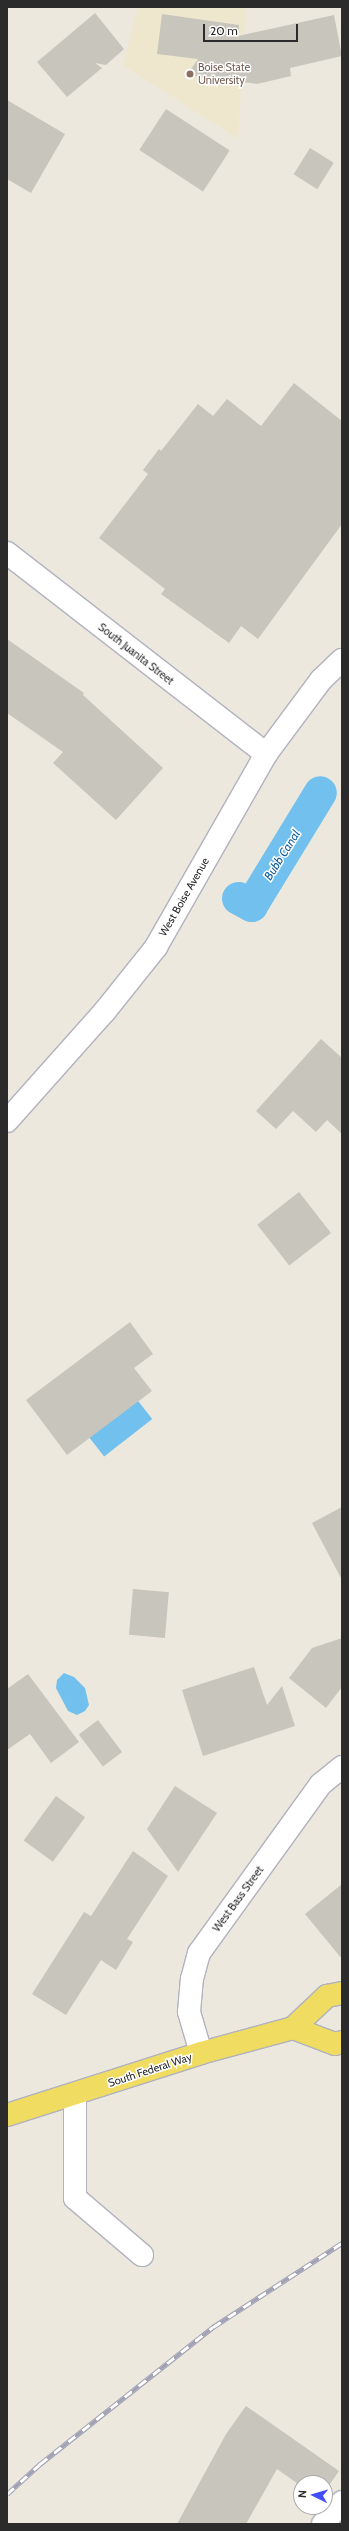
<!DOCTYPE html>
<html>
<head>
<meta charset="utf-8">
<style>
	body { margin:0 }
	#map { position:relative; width:349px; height:2531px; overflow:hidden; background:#ede8de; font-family:Cabin,sans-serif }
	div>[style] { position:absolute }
	.education>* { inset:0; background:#eee7cd }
	.water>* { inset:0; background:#72c0ed; transform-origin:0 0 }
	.canal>* { height:33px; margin:-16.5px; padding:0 16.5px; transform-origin:16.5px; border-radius:16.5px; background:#72c0ed }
	.building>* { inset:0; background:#c8c5bd; transform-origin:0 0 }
	.roads { filter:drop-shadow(1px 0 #b1b2bf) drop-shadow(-1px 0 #b1b2bf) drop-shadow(0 1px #b1b2bf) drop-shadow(0 -1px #b1b2bf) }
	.minor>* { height:22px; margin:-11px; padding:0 11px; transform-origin:11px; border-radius:11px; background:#fff }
	.major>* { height:22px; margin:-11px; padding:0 11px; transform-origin:11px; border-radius:11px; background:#efdc60 }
	.rail>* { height:4.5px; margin-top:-2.25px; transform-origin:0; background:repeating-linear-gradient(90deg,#fff 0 9px,#a0a1b5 0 18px); box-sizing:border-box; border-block:1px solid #a0a1b5 }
	.dots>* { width:11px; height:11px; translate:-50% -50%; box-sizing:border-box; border:2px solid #fff; border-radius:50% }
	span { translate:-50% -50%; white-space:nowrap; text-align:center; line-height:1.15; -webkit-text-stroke:3px #fff; paint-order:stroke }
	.education-label { font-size:11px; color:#785e54 }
	.left { translate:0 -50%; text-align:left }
	.street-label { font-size:11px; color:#2b2b2b }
	.water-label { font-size:12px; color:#0f5d9b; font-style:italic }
	.frame { position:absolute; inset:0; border:8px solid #2b2b2b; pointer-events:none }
	.north { position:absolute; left:293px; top:2475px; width:40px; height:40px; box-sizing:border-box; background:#fff; border:1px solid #aaa; border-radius:50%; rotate:275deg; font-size:11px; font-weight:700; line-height:16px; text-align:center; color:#2b2b2b }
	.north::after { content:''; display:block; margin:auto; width:14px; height:18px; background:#404ff8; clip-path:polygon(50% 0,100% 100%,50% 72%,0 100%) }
	.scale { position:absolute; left:203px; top:24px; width:95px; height:18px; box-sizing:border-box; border:2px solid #2b2b2b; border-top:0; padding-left:5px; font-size:12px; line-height:14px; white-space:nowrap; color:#2b2b2b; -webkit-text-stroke:3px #fff; paint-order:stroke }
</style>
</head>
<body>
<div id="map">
	<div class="education">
		<div style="clip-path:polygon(138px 7px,246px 7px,238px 139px,123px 65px)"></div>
	</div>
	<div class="water">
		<div style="left:135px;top:1397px;width:28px;height:61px;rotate:52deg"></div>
		<div style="clip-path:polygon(64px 1673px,74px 1677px,85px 1688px,89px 1705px,85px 1711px,77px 1715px,68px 1711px,56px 1688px,57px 1680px)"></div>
	</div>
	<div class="canal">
		<div style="left:238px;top:898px;width:15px;rotate:28deg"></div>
		<div style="left:251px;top:905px;width:132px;rotate:-58.6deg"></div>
	</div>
	<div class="building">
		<div style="clip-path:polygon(95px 13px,124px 49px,106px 65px,95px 63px,102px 68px,67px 97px,37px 62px)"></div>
		<div style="clip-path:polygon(162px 14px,239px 25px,238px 36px,334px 15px,342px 56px,290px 68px,291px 76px,257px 84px,187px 75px,198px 59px,157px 54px)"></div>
		<div style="clip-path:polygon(7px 100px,65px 134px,31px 193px,7px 179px)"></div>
		<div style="left:166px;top:109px;width:76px;height:49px;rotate:33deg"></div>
		<div style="left:310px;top:148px;width:28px;height:31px;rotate:32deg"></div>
		<div style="clip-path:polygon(294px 383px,342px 421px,342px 524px,258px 639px,241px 626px,229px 643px,161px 594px,165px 589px,99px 538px,148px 474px,143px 470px,159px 449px,161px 451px,198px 404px,213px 416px,227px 399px,261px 426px)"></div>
		<div style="clip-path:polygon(7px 639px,84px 693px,83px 695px,163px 768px,116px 820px,53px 763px,63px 752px,7px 713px)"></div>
		<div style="clip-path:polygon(321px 1039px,342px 1058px,342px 1134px,327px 1120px,316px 1132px,293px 1111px,276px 1129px,256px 1111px)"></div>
		<div style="left:299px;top:1192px;width:52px;height:53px;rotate:52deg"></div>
		<div style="clip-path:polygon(130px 1322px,153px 1354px,134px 1368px,152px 1391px,67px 1455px,26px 1400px)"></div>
		<div style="clip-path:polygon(342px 1507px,342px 1580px,312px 1523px)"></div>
		<div style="left:133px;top:1589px;width:36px;height:46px;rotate:5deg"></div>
		<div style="clip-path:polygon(342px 1638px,342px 1687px,326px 1708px,289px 1678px,312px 1648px)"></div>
		<div style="clip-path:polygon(254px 1667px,267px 1705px,282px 1686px,295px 1726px,203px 1756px,182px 1690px)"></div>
		<div style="clip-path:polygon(28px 1674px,79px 1742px,51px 1763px,30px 1734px,7px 1750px,7px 1689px)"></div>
		<div style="left:98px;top:1720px;width:40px;height:24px;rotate:53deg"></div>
		<div style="clip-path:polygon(175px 1786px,217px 1813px,178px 1872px,147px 1829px)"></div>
		<div style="left:56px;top:1796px;width:36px;height:55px;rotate:36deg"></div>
		<div style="clip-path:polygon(133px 1851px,168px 1876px,127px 1939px,133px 1942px,116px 1970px,101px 1960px,66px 2015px,32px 1994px,84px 1912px,91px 1916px)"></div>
		<div style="clip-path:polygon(342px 1884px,342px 1959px,305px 1914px)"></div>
		<div style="clip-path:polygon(246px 2406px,339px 2471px,325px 2491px,325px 2483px,301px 2483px,301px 2486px,277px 2469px,246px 2524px,177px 2524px,226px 2434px)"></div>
	</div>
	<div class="roads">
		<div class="minor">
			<div style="left:7px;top:553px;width:328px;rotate:37.8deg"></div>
			<div style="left:7px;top:1121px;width:147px;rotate:-48.3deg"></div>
			<div style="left:105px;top:1011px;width:82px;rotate:-51.4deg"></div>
			<div style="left:156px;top:947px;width:222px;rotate:-60.3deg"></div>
			<div style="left:266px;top:754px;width:92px;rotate:-53.4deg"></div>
			<div style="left:321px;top:680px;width:29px;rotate:-44deg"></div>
			<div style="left:201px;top:2053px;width:43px;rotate:-106.3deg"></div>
			<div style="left:189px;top:2012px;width:33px;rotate:-85deg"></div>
			<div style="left:192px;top:1979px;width:27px;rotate:-75deg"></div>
			<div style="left:199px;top:1953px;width:208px;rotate:-54.2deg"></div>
			<div style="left:321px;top:1784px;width:27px;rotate:-39deg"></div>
			<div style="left:75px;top:2095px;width:103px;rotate:90deg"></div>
			<div style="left:75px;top:2198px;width:88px;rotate:40.4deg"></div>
			<div style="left:323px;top:2524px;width:29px;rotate:-49deg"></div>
		</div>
		<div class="major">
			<div style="left:293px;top:2028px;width:45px;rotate:20.9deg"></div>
			<div style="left:335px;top:2044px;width:7px;rotate:-16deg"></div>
			<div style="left:7px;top:2115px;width:204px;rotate:-17.7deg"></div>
			<div style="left:201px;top:2053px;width:95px;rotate:-15.2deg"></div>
			<div style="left:293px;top:2028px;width:47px;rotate:-43.3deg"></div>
			<div style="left:327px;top:1996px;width:15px;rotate:-11deg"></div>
		</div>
	</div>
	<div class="rail">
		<div style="left:7px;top:2494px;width:45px;rotate:-42.3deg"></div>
		<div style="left:40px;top:2464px;width:221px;rotate:-38.4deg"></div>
		<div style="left:213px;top:2327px;width:154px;rotate:-33.1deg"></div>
	</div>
	<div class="dots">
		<div style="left:190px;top:74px;background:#8d6e63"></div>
	</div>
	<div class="education-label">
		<span class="left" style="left:198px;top:74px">Boise State<br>University</span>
	</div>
	<div class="street-label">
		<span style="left:136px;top:654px;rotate:38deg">South Juanita Street</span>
		<span style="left:184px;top:897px;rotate:-60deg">West Boise Avenue</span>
		<span style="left:238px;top:1899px;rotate:-54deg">West Bass Street</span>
		<span style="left:150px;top:2070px;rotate:-18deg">South Federal Way</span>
	</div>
	<div class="water-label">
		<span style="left:282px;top:855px;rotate:-58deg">Bubb Canal</span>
	</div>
	<div class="frame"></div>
	<div class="north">N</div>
	<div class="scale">20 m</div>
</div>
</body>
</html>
